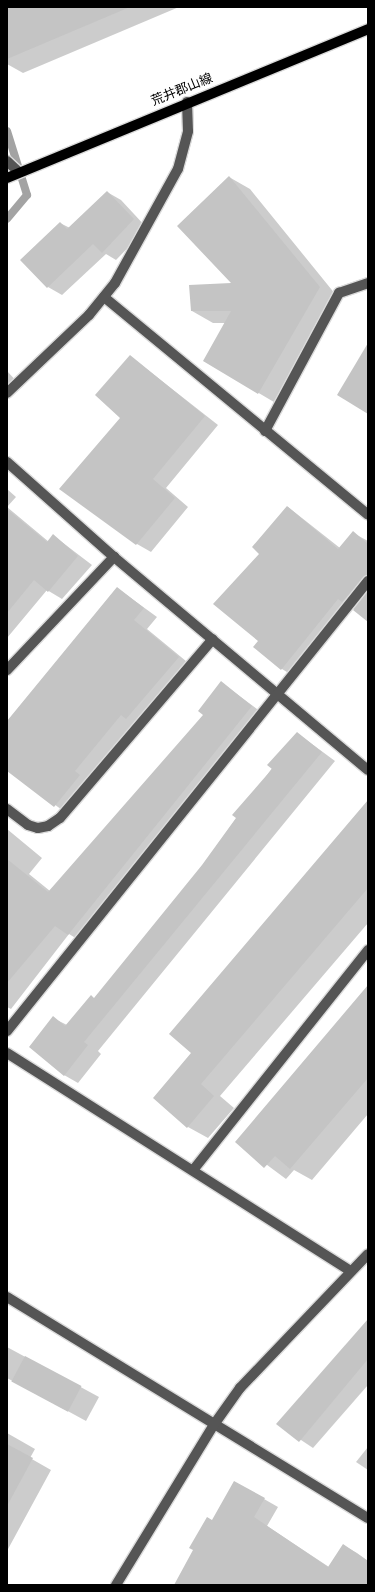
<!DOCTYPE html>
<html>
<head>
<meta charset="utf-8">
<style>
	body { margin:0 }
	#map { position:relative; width:375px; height:1592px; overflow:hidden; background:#fff; font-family:"DejaVu Sans","Noto Sans JP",sans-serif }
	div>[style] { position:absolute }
	.shadow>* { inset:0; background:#0003 }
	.stream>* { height:8px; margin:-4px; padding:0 4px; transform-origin:4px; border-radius:4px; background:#a3a3a3 }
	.building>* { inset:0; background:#c4c4c4; transform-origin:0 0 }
	.roads { filter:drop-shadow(1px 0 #dbdbdb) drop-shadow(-1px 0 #dbdbdb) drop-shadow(0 1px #dbdbdb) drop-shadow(0 -1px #dbdbdb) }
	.minor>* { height:10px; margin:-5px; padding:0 5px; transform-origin:5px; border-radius:5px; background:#555 }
	.major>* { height:10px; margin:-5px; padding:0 5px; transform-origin:5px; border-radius:5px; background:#000 }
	span { translate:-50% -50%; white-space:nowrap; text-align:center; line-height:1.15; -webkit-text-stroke:3px #fff; paint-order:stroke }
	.street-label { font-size:13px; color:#000 }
	.frame { position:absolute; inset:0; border:8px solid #000; pointer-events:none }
</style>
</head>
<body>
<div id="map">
	<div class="shadow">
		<div style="clip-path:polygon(7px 7px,179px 7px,23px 73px,7px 64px)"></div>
		<div style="clip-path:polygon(229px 177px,250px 189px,340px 300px,279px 405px,204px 361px,226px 323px,213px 323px,192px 311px,233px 284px)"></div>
		<div style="clip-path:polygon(107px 192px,121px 200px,147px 228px,116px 260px,106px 254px,62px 295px,48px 287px,60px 223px,70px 228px)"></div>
		<div style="clip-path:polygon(130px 356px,218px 425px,166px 488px,188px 507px,151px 552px,137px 544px,122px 418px)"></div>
		<div style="clip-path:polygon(7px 371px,20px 385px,7px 397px)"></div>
		<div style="clip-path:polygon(7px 489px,16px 497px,7px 507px,49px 542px,54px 536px,92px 565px,62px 599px,47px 590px,7px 638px)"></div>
		<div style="clip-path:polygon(288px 507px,340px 548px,353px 533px,368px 541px,368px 621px,351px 606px,295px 677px,282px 669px,259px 640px,261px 554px)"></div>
		<div style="clip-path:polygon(117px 588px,157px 617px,147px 629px,192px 666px,69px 815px,7px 770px,7px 722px)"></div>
		<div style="clip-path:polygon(222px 683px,265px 715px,82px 942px,69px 934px,11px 1009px,7px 1007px,7px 829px,42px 858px,29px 874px,50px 891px,204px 715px)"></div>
		<div style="clip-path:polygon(297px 733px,335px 761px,98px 1051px,101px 1054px,78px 1083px,64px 1075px,53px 1018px,67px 1025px,95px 999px,203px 865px)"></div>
		<div style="clip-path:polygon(368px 811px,368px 923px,220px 1096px,234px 1108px,208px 1138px,188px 1127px,193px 1053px)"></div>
		<div style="clip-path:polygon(368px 987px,368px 1114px,312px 1180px,294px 1170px,286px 1179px,236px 1142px)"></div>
		<div style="clip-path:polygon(365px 1324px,368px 1326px,368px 1385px,313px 1448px,277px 1424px)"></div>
		<div style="clip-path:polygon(7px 1347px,99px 1397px,86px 1421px,7px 1378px)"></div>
		<div style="clip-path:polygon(7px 1433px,35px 1449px,30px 1458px,51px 1470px,7px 1551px)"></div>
		<div style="clip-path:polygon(368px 1447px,368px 1470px,356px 1462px)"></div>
		<div style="clip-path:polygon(264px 1499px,278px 1507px,267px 1526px,329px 1567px,343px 1545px,357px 1553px,368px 1561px,368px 1585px,175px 1585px,212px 1521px)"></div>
	</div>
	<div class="stream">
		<div style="left:7px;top:131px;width:67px;rotate:72.6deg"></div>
		<div style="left:27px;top:195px;width:31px;rotate:130deg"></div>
	</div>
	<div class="building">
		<div style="clip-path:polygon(7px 7px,130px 7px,7px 59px)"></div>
		<div style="clip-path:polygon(229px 176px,320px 287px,258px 394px,203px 361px,231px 311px,191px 311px,189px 285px,231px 283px,177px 226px)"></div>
		<div style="clip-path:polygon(107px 191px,134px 219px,102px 253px,93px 244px,47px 288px,20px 260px,60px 222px,67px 229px)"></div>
		<div style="clip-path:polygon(368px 343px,368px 414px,337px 395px)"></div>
		<div style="clip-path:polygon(130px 355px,205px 416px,153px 479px,175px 498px,136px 545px,59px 489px,120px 418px,95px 395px)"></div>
		<div style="clip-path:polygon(287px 506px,338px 549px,353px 531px,368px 544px,368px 575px,342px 602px,338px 599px,281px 670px,253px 647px,258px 641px,213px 604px,259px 554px,252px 547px)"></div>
		<div style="clip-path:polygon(7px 509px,47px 542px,53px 534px,78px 556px,48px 592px,34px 580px,7px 613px)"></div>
		<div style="clip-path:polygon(117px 587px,144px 608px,134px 620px,179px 657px,126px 719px,121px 715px,75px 771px,80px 775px,54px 807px,7px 771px,7px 721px)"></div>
		<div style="clip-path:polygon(368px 591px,368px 622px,353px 610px)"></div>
		<div style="clip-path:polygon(221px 681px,252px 706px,68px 935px,55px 926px,7px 983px,7px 859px,48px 892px,203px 715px,198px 711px)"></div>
		<div style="clip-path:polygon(297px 732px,322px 752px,84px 1042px,88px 1045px,64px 1076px,29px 1047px,53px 1016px,65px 1026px,91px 995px,94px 998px,202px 865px,236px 818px,232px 815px,272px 769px,267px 765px)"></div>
		<div style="clip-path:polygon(368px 800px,368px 888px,201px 1084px,214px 1096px,187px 1128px,153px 1098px,191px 1053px,169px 1034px)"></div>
		<div style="clip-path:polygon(368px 985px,368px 1078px,290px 1169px,275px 1156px,264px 1168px,235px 1142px)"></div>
		<div style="clip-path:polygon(368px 1319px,368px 1359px,299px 1442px,276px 1424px)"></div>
		<div style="left:25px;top:1356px;width:64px;height:29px;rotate:28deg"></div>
		<div style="clip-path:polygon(7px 1444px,33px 1458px,7px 1506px)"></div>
		<div style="clip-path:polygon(234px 1481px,265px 1498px,254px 1517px,328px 1567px,343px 1544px,368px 1561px,368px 1585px,174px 1585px,193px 1550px,189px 1548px,207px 1517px,212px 1520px)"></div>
	</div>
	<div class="roads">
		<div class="minor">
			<div style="left:7px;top:161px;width:16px;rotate:43deg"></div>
			<div style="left:104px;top:297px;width:342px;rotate:39.5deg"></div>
			<div style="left:7px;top:393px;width:113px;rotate:-43.6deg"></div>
			<div style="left:89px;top:315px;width:41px;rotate:-50.9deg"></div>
			<div style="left:115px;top:283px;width:130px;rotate:-61.1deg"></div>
			<div style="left:178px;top:169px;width:39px;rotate:-75deg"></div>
			<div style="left:188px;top:131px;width:29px;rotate:-92deg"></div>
			<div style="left:265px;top:431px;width:157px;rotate:-61.8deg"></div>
			<div style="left:339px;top:293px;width:31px;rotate:-19deg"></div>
			<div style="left:7px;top:462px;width:143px;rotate:41.6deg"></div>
			<div style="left:114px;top:557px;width:331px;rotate:40deg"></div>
			<div style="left:7px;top:670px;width:156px;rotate:-46.6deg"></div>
			<div style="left:7px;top:809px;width:26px;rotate:37deg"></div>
			<div style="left:28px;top:825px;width:10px;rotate:17deg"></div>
			<div style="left:38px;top:828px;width:10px;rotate:-11deg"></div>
			<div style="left:48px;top:826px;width:14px;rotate:-34deg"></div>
			<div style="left:60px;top:818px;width:235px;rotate:-49.5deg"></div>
			<div style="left:7px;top:1031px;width:577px;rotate:-51.26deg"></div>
			<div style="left:7px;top:1053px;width:405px;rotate:32.4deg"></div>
			<div style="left:194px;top:1169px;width:280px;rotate:-51.5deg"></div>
			<div style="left:7px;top:1297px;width:423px;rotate:31.5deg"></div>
			<div style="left:116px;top:1585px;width:186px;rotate:-58.6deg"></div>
			<div style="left:213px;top:1426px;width:47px;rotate:-54.6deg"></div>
			<div style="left:240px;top:1388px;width:185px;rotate:-46.3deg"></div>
		</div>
		<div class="major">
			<div style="left:7px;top:178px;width:391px;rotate:-22.4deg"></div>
		</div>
	</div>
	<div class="street-label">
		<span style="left:182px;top:90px;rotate:-22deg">荒井郡山線</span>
	</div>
	<div class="frame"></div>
</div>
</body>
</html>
